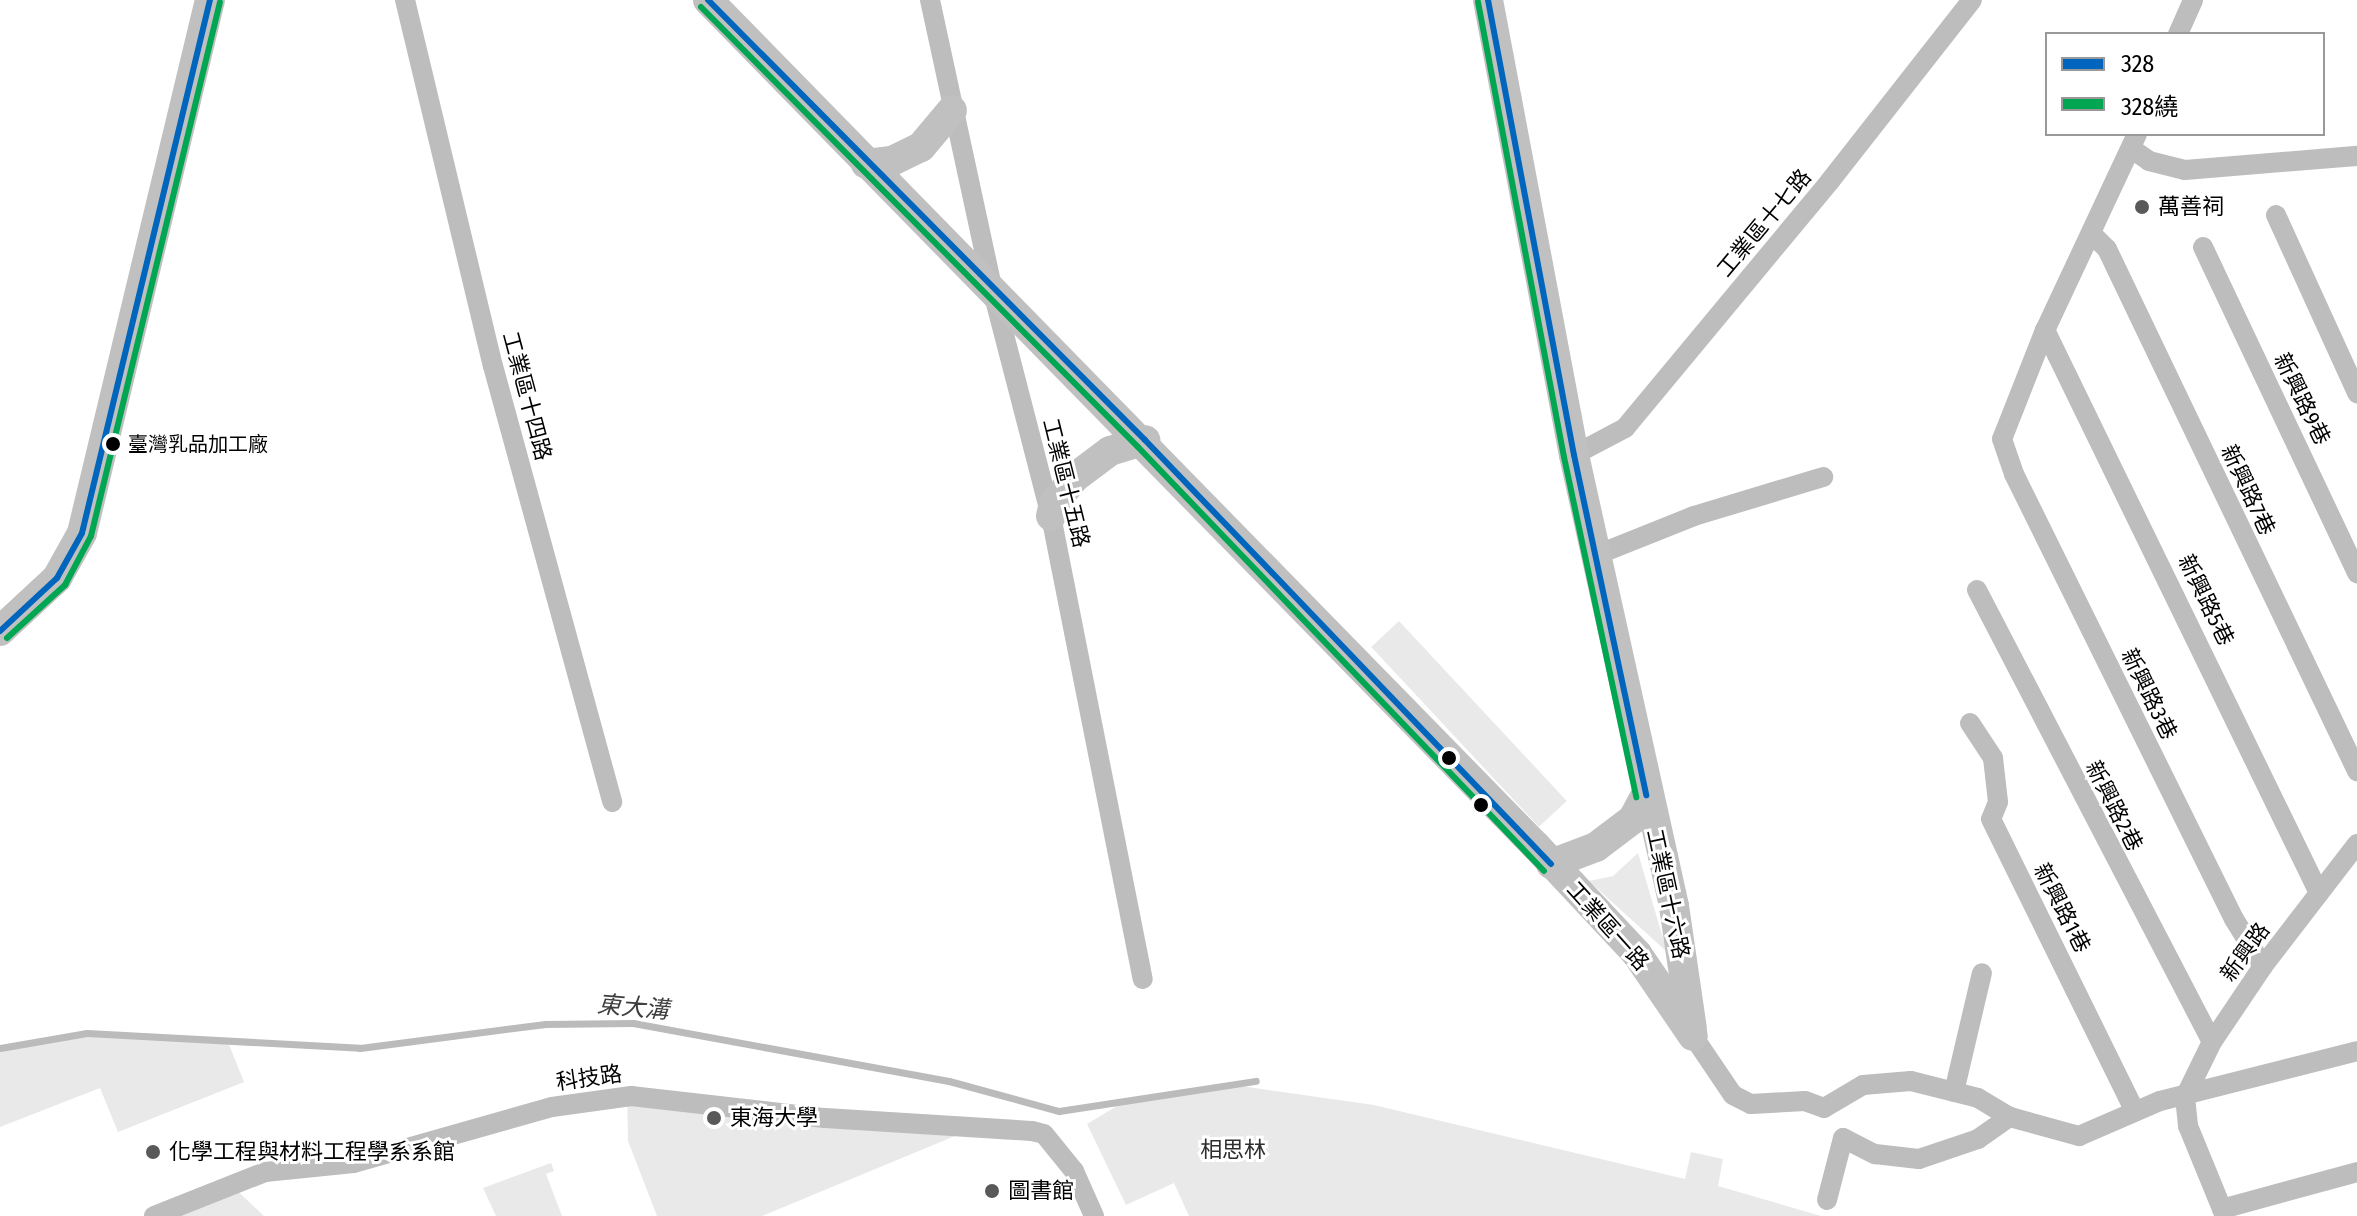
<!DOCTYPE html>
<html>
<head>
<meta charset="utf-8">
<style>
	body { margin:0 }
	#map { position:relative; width:2357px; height:1216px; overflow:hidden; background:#fff; font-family:"Fira Sans Condensed","Noto Sans TC",sans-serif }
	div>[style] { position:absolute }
	.green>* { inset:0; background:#e9e9e9; transform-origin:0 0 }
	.stream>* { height:7px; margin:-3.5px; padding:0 3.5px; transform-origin:3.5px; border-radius:3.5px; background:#bbb }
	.street>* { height:20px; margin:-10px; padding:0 10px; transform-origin:10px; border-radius:10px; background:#bdbdbd }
	.secondary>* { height:30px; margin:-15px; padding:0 15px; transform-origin:15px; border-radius:15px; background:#c0c0c0 }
	.bus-1>* { height:6px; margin:-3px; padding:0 3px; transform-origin:3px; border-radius:3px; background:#0065bd }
	.bus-2>* { height:6px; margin:-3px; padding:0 3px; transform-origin:3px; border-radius:3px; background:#00a651 }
	.dots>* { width:22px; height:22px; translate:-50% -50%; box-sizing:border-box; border:4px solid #fff; border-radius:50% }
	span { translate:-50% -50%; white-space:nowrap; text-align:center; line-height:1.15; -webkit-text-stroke:6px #fff; paint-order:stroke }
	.bus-label { font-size:20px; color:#000 }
	.left { translate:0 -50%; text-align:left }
	.poi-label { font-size:22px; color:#000 }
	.street-label { font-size:22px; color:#000 }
	.park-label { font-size:22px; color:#2e2e2e }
	.water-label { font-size:24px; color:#3f3f3f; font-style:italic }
	.legend { position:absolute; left:2045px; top:32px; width:280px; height:104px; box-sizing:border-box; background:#fff; border:2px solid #999; margin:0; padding:10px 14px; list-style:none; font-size:24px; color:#000 }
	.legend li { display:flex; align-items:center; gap:16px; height:40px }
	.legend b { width:40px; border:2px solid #999 }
</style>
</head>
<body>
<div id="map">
	<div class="green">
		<div style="left:1399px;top:621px;width:246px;height:38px;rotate:47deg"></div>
		<div style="clip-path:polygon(1638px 853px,1667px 952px,1589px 881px,1613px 876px)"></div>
		<div style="clip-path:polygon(87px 1033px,228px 1042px,244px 1082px,118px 1132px,100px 1088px,0 1127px,0 1048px)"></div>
		<div style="clip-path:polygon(1227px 1084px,1374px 1105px,1685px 1179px,1691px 1152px,1723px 1159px,1718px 1186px,1821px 1216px,1189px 1216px,1174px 1183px,1126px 1205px,1087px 1124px,1122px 1103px)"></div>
		<div style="clip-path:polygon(627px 1091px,834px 1109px,996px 1119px,762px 1216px,657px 1216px,628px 1141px)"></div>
		<div style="clip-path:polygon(551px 1163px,554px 1171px,546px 1174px,562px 1216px,496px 1216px,483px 1188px)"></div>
		<div style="clip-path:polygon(230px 1184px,264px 1216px,159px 1216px)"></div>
	</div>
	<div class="stream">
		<div style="left:0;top:1048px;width:88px;rotate:-9.8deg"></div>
		<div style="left:87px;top:1033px;width:273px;rotate:3.1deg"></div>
		<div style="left:360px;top:1048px;width:187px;rotate:-7.4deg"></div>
		<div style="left:545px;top:1024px;width:88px;rotate:-0.7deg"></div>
		<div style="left:633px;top:1023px;width:321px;rotate:10.4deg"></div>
		<div style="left:949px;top:1081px;width:114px;rotate:15.3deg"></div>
		<div style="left:1059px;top:1111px;width:199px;rotate:-8.7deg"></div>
	</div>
	<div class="street">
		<div style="left:405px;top:0;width:376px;rotate:76.5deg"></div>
		<div style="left:493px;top:366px;width:452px;rotate:74.7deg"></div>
		<div style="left:930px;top:0;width:299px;rotate:77.8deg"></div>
		<div style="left:993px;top:292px;width:231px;rotate:75.5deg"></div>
		<div style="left:1051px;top:516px;width:472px;rotate:78.8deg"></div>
		<div style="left:2178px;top:34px;width:37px;rotate:-66deg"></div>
		<div style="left:2137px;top:134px;width:217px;rotate:115.1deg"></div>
		<div style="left:2045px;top:330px;width:117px;rotate:111.5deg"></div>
		<div style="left:2002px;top:439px;width:37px;rotate:71deg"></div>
		<div style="left:2014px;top:474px;width:496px;rotate:63.7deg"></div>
		<div style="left:2234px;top:919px;width:55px;rotate:58.3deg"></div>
		<div style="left:2132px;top:149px;width:21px;rotate:35deg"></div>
		<div style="left:2149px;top:161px;width:37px;rotate:14deg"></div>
		<div style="left:2185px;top:170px;width:173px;rotate:-4.7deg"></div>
		<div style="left:2276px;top:215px;width:196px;rotate:65.5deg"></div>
		<div style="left:2091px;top:233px;width:23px;rotate:45deg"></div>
		<div style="left:2107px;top:249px;width:579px;rotate:64.41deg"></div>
		<div style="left:2203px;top:247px;width:361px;rotate:64.7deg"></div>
		<div style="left:2045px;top:330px;width:626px;rotate:64.05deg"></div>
		<div style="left:1574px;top:455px;width:58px;rotate:-27.9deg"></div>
		<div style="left:1625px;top:428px;width:321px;rotate:-50.3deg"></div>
		<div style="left:1830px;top:181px;width:230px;rotate:-51.9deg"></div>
		<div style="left:1599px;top:554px;width:102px;rotate:-21.8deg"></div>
		<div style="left:1694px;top:516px;width:135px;rotate:-16.8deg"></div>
		<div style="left:1977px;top:590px;width:509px;rotate:62.53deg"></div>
		<div style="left:1970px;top:723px;width:42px;rotate:56.7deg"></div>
		<div style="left:1993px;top:758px;width:44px;rotate:83.5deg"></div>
		<div style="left:1998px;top:802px;width:18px;rotate:112deg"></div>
		<div style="left:1991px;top:819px;width:326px;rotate:63.8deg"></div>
		<div style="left:1693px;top:1036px;width:71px;rotate:55.9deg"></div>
		<div style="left:1733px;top:1095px;width:20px;rotate:27deg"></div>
		<div style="left:1751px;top:1104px;width:54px;rotate:-3.2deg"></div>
		<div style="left:1805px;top:1101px;width:20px;rotate:20deg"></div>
		<div style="left:1824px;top:1108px;width:45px;rotate:-30.5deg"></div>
		<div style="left:1863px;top:1085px;width:48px;rotate:-4.8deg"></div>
		<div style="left:1911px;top:1081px;width:69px;rotate:14.2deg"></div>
		<div style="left:1978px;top:1098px;width:37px;rotate:31deg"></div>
		<div style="left:1954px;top:1092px;width:122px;rotate:-76.8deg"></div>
		<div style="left:2185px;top:1097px;width:61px;rotate:-63.9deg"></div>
		<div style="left:2212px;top:1042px;width:92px;rotate:-56.1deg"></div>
		<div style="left:2263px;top:966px;width:154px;rotate:-52.4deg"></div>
		<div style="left:2185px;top:1097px;width:29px;rotate:84deg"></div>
		<div style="left:2188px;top:1126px;width:97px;rotate:67.7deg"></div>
		<div style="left:1827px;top:1200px;width:64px;rotate:-75.5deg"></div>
		<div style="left:1843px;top:1138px;width:36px;rotate:27deg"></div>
		<div style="left:1875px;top:1154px;width:44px;rotate:6.5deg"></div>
		<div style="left:1919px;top:1159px;width:62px;rotate:-18.7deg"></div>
		<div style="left:1978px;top:1139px;width:39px;rotate:-35deg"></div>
		<div style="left:2010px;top:1117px;width:72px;rotate:15.4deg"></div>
		<div style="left:2079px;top:1136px;width:88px;rotate:-23.4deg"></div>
		<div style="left:2160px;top:1101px;width:203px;rotate:-14.2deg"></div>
		<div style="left:2222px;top:1209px;width:140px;rotate:-15.3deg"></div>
		<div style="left:154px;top:1216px;width:119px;rotate:-21.6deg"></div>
		<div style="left:265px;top:1172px;width:89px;rotate:-5.8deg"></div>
		<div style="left:354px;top:1163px;width:206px;rotate:-15.8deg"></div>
		<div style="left:552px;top:1107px;width:80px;rotate:-7.9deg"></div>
		<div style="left:631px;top:1096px;width:195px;rotate:6.5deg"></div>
		<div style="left:825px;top:1118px;width:207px;rotate:3.6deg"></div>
		<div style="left:1032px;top:1131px;width:12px;rotate:14deg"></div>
		<div style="left:1044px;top:1134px;width:48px;rotate:51deg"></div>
		<div style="left:1074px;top:1171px;width:49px;rotate:66deg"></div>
	</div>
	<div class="secondary">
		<div style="left:708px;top:0;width:1184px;rotate:45.62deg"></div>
		<div style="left:1536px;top:846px;width:148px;rotate:46.9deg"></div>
		<div style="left:1637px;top:954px;width:99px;rotate:55.7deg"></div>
		<div style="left:1488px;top:0;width:463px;rotate:79.3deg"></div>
		<div style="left:1574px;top:455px;width:462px;rotate:77.5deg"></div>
		<div style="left:1674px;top:906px;width:124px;rotate:81.7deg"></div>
		<div style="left:866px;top:164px;width:26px;rotate:-7deg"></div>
		<div style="left:892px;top:161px;width:32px;rotate:-26deg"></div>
		<div style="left:921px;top:147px;width:48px;rotate:-50deg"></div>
		<div style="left:1051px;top:516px;width:13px;rotate:-77deg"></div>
		<div style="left:1054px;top:503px;width:32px;rotate:-51deg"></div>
		<div style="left:1074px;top:478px;width:45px;rotate:-36.9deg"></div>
		<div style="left:1110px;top:451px;width:37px;rotate:-17deg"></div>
		<div style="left:0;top:631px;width:78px;rotate:-42.9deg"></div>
		<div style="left:57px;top:578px;width:51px;rotate:-60.9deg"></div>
		<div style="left:82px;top:533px;width:548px;rotate:-76.5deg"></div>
		<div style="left:1551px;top:864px;width:48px;rotate:-20.7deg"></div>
		<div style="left:1596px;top:847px;width:46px;rotate:-37.1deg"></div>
		<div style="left:1633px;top:819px;width:27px;rotate:-62deg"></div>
	</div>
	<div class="bus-1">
		<div style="left:708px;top:0;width:620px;rotate:45.2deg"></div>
		<div style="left:1145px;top:440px;width:587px;rotate:46.24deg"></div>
		<div style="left:1488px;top:0;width:463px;rotate:79.3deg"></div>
		<div style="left:1574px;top:455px;width:348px;rotate:78deg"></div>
		<div style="left:0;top:631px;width:78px;rotate:-42.9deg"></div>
		<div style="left:57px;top:578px;width:51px;rotate:-60.9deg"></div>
		<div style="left:82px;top:533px;width:548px;rotate:-76.5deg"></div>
	</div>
	<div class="bus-2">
		<div style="left:1478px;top:2px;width:463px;rotate:79.3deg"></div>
		<div style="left:1564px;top:457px;width:348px;rotate:78deg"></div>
		<div style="left:701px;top:7px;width:620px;rotate:45.2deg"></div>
		<div style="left:1138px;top:447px;width:587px;rotate:46.24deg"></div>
		<div style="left:7px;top:638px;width:79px;rotate:-42.4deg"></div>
		<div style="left:65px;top:585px;width:55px;rotate:-62deg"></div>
		<div style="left:91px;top:536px;width:549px;rotate:-76.42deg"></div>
	</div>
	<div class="dots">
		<div style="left:2142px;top:207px;background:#595959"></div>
		<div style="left:113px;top:444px;background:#000"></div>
		<div style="left:1449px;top:758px;background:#000"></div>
		<div style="left:1481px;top:805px;background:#000"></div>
		<div style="left:714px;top:1118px;background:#595959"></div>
		<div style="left:153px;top:1152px;background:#595959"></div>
		<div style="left:992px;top:1191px;background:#595959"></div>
	</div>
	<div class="bus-label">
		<span class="left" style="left:128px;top:444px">臺灣乳品加工廠</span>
	</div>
	<div class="poi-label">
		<span class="left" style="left:2158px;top:207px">萬善祠</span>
		<span class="left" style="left:730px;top:1118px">東海大學</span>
		<span class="left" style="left:169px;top:1152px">化學工程與材料工程學系系館</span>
		<span class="left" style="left:1008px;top:1191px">圖書館</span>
	</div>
	<div class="street-label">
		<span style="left:1764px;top:223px;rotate:-50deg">工業區十七路</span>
		<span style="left:527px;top:396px;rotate:75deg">工業區十四路</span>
		<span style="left:2302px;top:399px;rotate:64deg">新興路9巷</span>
		<span style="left:1066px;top:483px;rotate:76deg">工業區十五路</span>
		<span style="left:2248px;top:490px;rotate:65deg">新興路7巷</span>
		<span style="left:2206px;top:600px;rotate:64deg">新興路5巷</span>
		<span style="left:2149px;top:694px;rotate:64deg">新興路3巷</span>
		<span style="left:2114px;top:806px;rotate:63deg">新興路2巷</span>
		<span style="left:1668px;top:894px;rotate:78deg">工業區十六路</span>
		<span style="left:2062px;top:908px;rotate:63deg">新興路1巷</span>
		<span style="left:1608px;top:926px;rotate:48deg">工業區一路</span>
		<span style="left:2245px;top:952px;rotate:-54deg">新興路</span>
		<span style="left:589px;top:1078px;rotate:-8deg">科技路</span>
	</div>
	<div class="park-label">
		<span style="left:1233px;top:1150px">相思林</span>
	</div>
	<div class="water-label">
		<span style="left:633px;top:1008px;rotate:5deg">東大溝</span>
	</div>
	<ul class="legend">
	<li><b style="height:10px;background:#0065bd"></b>328</li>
	<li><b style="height:10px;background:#00a651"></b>328繞</li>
	</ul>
</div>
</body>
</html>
